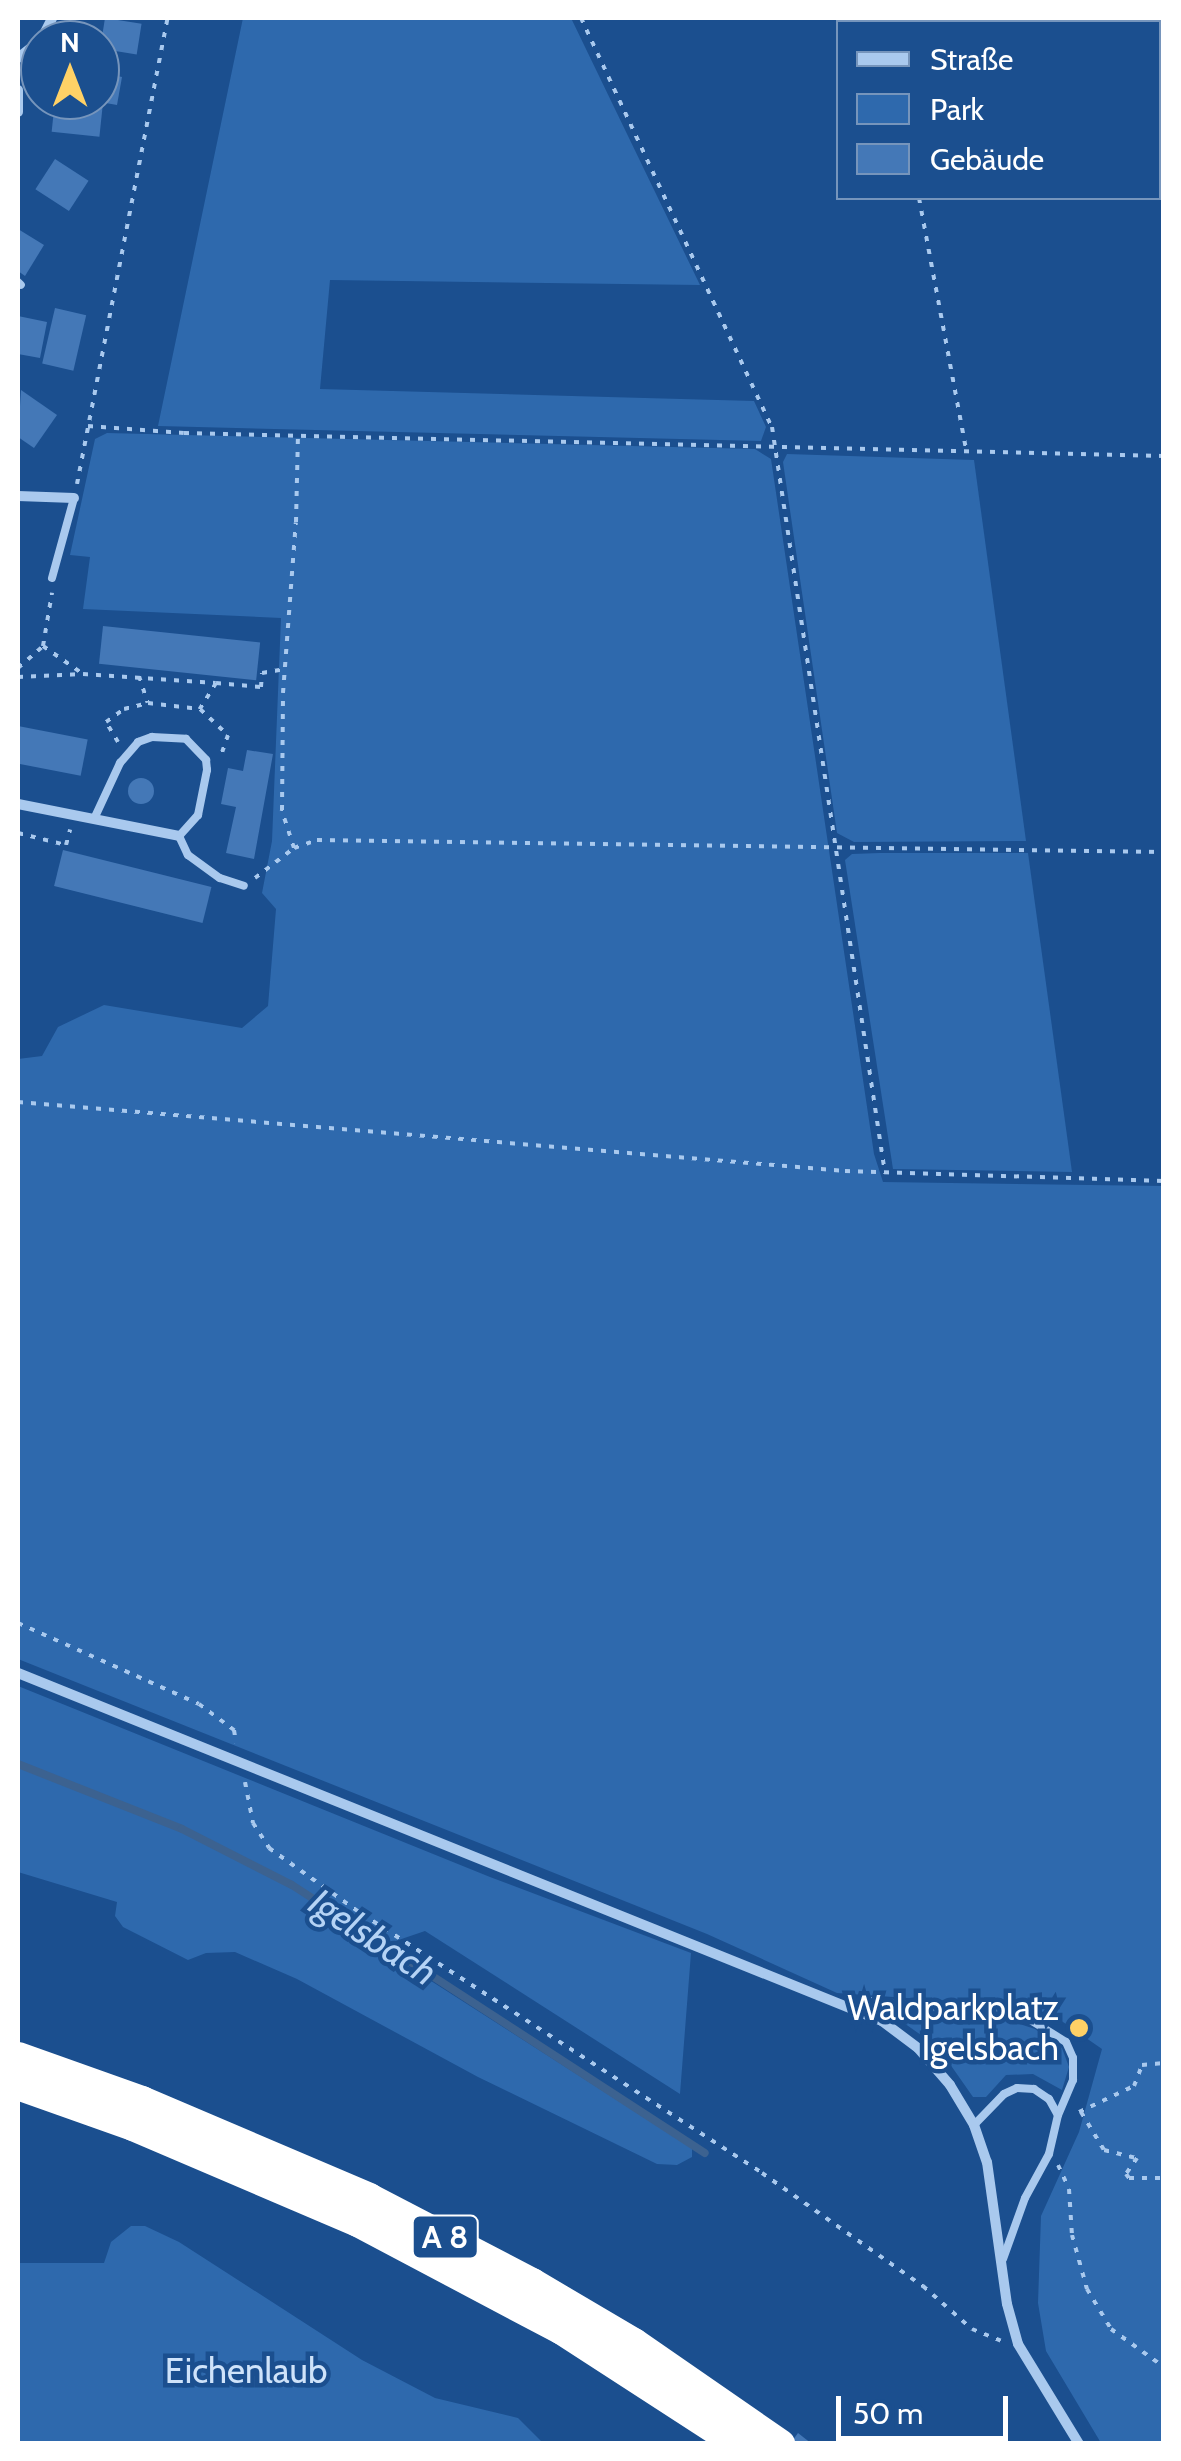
<!DOCTYPE html>
<html>
<head>
<meta charset="utf-8">
<style>
	body { margin:0 }
	#map { position:relative; width:1181px; height:2461px; overflow:hidden; background:#1b4f8f; font-family:Cabin,sans-serif }
	div>[style] { position:absolute }
	.green>* { inset:0; background:#2e69ad }
	.stream>* { height:8px; margin:-4px; padding:0 4px; transform-origin:4px; border-radius:4px; background:#3c6290 }
	.building>* { inset:0; background:#4478b7; transform-origin:0 0 }
	.round { border-radius:50% }
	.path>* { height:4px; margin-top:-2px; transform-origin:0; background:repeating-linear-gradient(90deg,#a9c9ee 0 5px,transparent 0 13px) }
	.lane>* { height:8px; margin:-4px; padding:0 4px; transform-origin:4px; border-radius:4px; background:#a9c9ee }
	.street>* { height:10px; margin:-5px; padding:0 5px; transform-origin:5px; border-radius:5px; background:#a9c9ee }
	.highway>* { height:30px; margin:-15px; padding:0 15px; transform-origin:15px; border-radius:15px; background:#fff }
	.dots>* { width:28px; height:28px; translate:-50% -50%; box-sizing:border-box; border:5px solid #1b4f8f; border-radius:50% }
	span { translate:-50% -50%; white-space:nowrap; text-align:center; line-height:1.15; -webkit-text-stroke:9px #1b4f8f; paint-order:stroke }
	.shield-label span { padding:2px 8px; background:#1b4f8f; border:2px solid; border-radius:8px; -webkit-text-stroke-width:0 }
	.shield-label { font-size:32px; color:#fff; font-weight:700 }
	.poi-label { font-size:35px; color:#fff }
	.right { translate:-100% -50%; text-align:right }
	.park-label { font-size:35px; color:#cfe3fa }
	.water-label { font-size:38px; color:#b5d3f5; font-style:italic }
	.frame { position:absolute; inset:0; border:20px solid #fff; pointer-events:none }
	.legend { position:absolute; left:836px; top:20px; width:325px; height:180px; box-sizing:border-box; background:#1b4f8f; border:2px solid #7695bc; margin:0; padding:12px 18px; list-style:none; font-size:30px; color:#fff }
	.legend li { display:flex; align-items:center; gap:20px; height:50px }
	.legend b { width:50px; border:2px solid #7695bc }
	.north { position:absolute; left:20px; top:20px; width:100px; height:100px; box-sizing:border-box; background:#1b4f8f; border:2px solid #7695bc; border-radius:50%; rotate:0deg; font-size:28px; font-weight:700; line-height:40px; text-align:center; color:#fff }
	.north::after { content:''; display:block; margin:auto; width:35px; height:45px; background:#ffd166; clip-path:polygon(50% 0,100% 100%,50% 72%,0 100%) }
	.scale { position:absolute; left:836px; top:2396px; width:172px; height:45px; box-sizing:border-box; border:5px solid #fff; border-top:0; padding-left:12px; font-size:30px; line-height:35px; white-space:nowrap; color:#fff; -webkit-text-stroke:8px #1b4f8f; paint-order:stroke }
</style>
</head>
<body>
<div id="map">
	<div class="green">
		<div style="clip-path:polygon(243px 18px,571px 18px,700px 285px,330px 280px,320px 389px,754px 401px,766px 427px,761px 441px,158px 426px)"></div>
		<div style="clip-path:polygon(918px 18px,1009px 18px,1055px 22px,967px 22px)"></div>
		<div style="clip-path:polygon(107px 433px,755px 449px,771px 459px,874px 1154px,883px 1182px,1163px 1186px,1163px 2443px,1101px 2443px,1046px 2351px,1038px 2303px,1041px 2216px,1079px 2132px,1102px 2049px,1050px 2013px,1005px 2005px,837px 1993px,707px 1934px,18px 1659px,18px 1059px,42px 1056px,58px 1027px,104px 1005px,242px 1028px,268px 1006px,276px 909px,262px 893px,272px 841px,281px 618px,83px 609px,90px 557px,70px 555px,95px 439px)"></div>
		<div style="clip-path:polygon(787px 454px,974px 460px,1026px 841px,854px 842px,837px 833px,783px 462px)"></div>
		<div style="clip-path:polygon(880px 853px,1028px 853px,1072px 1172px,893px 1169px,845px 860px,852px 854px)"></div>
		<div style="clip-path:polygon(18px 1686px,490px 1877px,691px 1953px,680px 2094px,425px 1931px,378px 1947px,692px 2148px,692px 2157px,677px 2165px,657px 2164px,478px 2077px,297px 1979px,235px 1952px,206px 1953px,188px 1960px,123px 1927px,115px 1916px,117px 1902px,18px 1872px)"></div>
		<div style="clip-path:polygon(885px 2006px,989px 2014px,1035px 2029px,1062px 2048px,1069px 2067px,1062px 2090px,1033px 2074px,1006px 2075px,986px 2097px,973px 2097px,938px 2047px,884px 2009px)"></div>
		<div style="clip-path:polygon(131px 2226px,145px 2226px,179px 2242px,362px 2360px,435px 2398px,518px 2418px,543px 2443px,18px 2443px,18px 2263px,104px 2263px,111px 2242px)"></div>
	</div>
	<div class="stream">
		<div style="left:18px;top:1764px;width:176px;rotate:21.6deg"></div>
		<div style="left:182px;top:1829px;width:123px;rotate:27deg"></div>
		<div style="left:292px;top:1885px;width:492px;rotate:33deg"></div>
	</div>
	<div class="building">
		<div style="left:105px;top:18px;width:37px;height:31px;rotate:9deg"></div>
		<div style="clip-path:polygon(100px 72px,122px 77px,117px 105px,100px 102px)"></div>
		<div style="left:55px;top:100px;width:48px;height:32px;rotate:6deg"></div>
		<div style="left:55px;top:159px;width:40px;height:36px;rotate:33deg"></div>
		<div style="clip-path:polygon(18px 229px,44px 245px,25px 276px,18px 271px)"></div>
		<div style="left:55px;top:308px;width:32px;height:57px;rotate:13deg"></div>
		<div style="clip-path:polygon(18px 316px,47px 322px,40px 358px,18px 354px)"></div>
		<div style="clip-path:polygon(21px 390px,57px 415px,34px 448px,18px 437px)"></div>
		<div style="left:103px;top:626px;width:158px;height:38px;rotate:6deg"></div>
		<div style="left:18px;top:726px;width:71px;height:37px;rotate:11deg"></div>
		<div style="clip-path:polygon(247px 750px,273px 754px,254px 859px,226px 853px,236px 807px,221px 804px,228px 768px,243px 771px)"></div>
		<div class="round" style="left:128px;top:778px;width:26px;height:26px"></div>
		<div style="left:63px;top:850px;width:153px;height:37px;rotate:14deg"></div>
		<div style="clip-path:polygon(798px 2433px,812px 2444px,790px 2444px)"></div>
	</div>
	<div class="path">
		<div style="left:581px;top:18px;width:451px;rotate:65deg"></div>
		<div style="left:772px;top:427px;width:755px;rotate:81.39deg"></div>
		<div style="left:884px;top:18px;width:4px;rotate:76deg"></div>
		<div style="left:953px;top:18px;width:47px;rotate:4.9deg"></div>
		<div style="left:1158px;top:39px;width:6px;rotate:9deg"></div>
		<div style="left:919px;top:198px;width:256px;rotate:79.4deg"></div>
		<div style="left:88px;top:426px;width:96px;rotate:4.2deg"></div>
		<div style="left:184px;top:433px;width:980px;rotate:1.34deg"></div>
		<div style="left:77px;top:484px;width:475px;rotate:-79deg"></div>
		<div style="left:43px;top:646px;width:49px;rotate:35deg"></div>
		<div style="left:83px;top:674px;width:133px;rotate:3.9deg"></div>
		<div style="left:216px;top:683px;width:31px;rotate:122deg"></div>
		<div style="left:200px;top:709px;width:38px;rotate:43deg"></div>
		<div style="left:228px;top:735px;width:21px;rotate:109deg"></div>
		<div style="left:18px;top:668px;width:33px;rotate:-41deg"></div>
		<div style="left:43px;top:646px;width:54px;rotate:-80.4deg"></div>
		<div style="left:139px;top:676px;width:28px;rotate:72deg"></div>
		<div style="left:18px;top:677px;width:65px;rotate:-2.6deg"></div>
		<div style="left:216px;top:683px;width:45px;rotate:5.1deg"></div>
		<div style="left:261px;top:687px;width:14px;rotate:-86deg"></div>
		<div style="left:262px;top:673px;width:22px;rotate:-10deg"></div>
		<div style="left:118px;top:742px;width:23px;rotate:-121deg"></div>
		<div style="left:106px;top:722px;width:22px;rotate:-36deg"></div>
		<div style="left:124px;top:709px;width:25px;rotate:-14deg"></div>
		<div style="left:148px;top:703px;width:52px;rotate:6.6deg"></div>
		<div style="left:18px;top:833px;width:49px;rotate:14deg"></div>
		<div style="left:66px;top:845px;width:16px;rotate:-75deg"></div>
		<div style="left:294px;top:848px;width:40px;rotate:-108deg"></div>
		<div style="left:282px;top:810px;width:117px;rotate:-89.5deg"></div>
		<div style="left:283px;top:693px;width:171px;rotate:-85.7deg"></div>
		<div style="left:296px;top:522px;width:87px;rotate:-88.7deg"></div>
		<div style="left:255px;top:878px;width:49px;rotate:-37.6deg"></div>
		<div style="left:294px;top:848px;width:24px;rotate:-19deg"></div>
		<div style="left:317px;top:840px;width:847px;rotate:0.81deg"></div>
		<div style="left:18px;top:1102px;width:830px;rotate:4.77deg"></div>
		<div style="left:845px;top:1171px;width:319px;rotate:1.8deg"></div>
		<div style="left:18px;top:1623px;width:198px;rotate:24.1deg"></div>
		<div style="left:199px;top:1704px;width:44px;rotate:36.6deg"></div>
		<div style="left:234px;top:1730px;width:13px;rotate:81deg"></div>
		<div style="left:245px;top:1782px;width:42px;rotate:79deg"></div>
		<div style="left:253px;top:1823px;width:30px;rotate:57deg"></div>
		<div style="left:269px;top:1848px;width:114px;rotate:35.4deg"></div>
		<div style="left:362px;top:1914px;width:477px;rotate:32.9deg"></div>
		<div style="left:762px;top:2173px;width:197px;rotate:35.1deg"></div>
		<div style="left:923px;top:2286px;width:65px;rotate:41.3deg"></div>
		<div style="left:972px;top:2329px;width:31px;rotate:22deg"></div>
		<div style="left:1079px;top:2112px;width:61px;rotate:-25.3deg"></div>
		<div style="left:1134px;top:2086px;width:22px;rotate:-69deg"></div>
		<div style="left:1142px;top:2065px;width:22px;rotate:-5deg"></div>
		<div style="left:1081px;top:2112px;width:44px;rotate:58.8deg"></div>
		<div style="left:1104px;top:2150px;width:34px;rotate:14deg"></div>
		<div style="left:1137px;top:2158px;width:19px;rotate:125deg"></div>
		<div style="left:1126px;top:2174px;width:5px;rotate:53deg"></div>
		<div style="left:1129px;top:2178px;width:35px"></div>
		<div style="left:1058px;top:2165px;width:26px;rotate:65deg"></div>
		<div style="left:1069px;top:2189px;width:46px;rotate:86.3deg"></div>
		<div style="left:1072px;top:2235px;width:56px;rotate:74.5deg"></div>
		<div style="left:1087px;top:2289px;width:47px;rotate:59deg"></div>
		<div style="left:1111px;top:2329px;width:65px;rotate:35.6deg"></div>
	</div>
	<div class="lane">
		<div style="left:18px;top:282px;width:4px;rotate:45deg"></div>
		<div style="left:52px;top:578px;width:83px;rotate:-74.6deg"></div>
		<div style="left:94px;top:819px;width:62px;rotate:-65.1deg"></div>
		<div style="left:120px;top:763px;width:28px;rotate:-49deg"></div>
		<div style="left:138px;top:742px;width:15px;rotate:-20deg"></div>
		<div style="left:152px;top:737px;width:34px;rotate:3deg"></div>
		<div style="left:186px;top:739px;width:29px;rotate:46deg"></div>
		<div style="left:206px;top:760px;width:10px;rotate:84deg"></div>
		<div style="left:207px;top:770px;width:46px;rotate:101.3deg"></div>
		<div style="left:198px;top:815px;width:28px;rotate:132deg"></div>
		<div style="left:179px;top:836px;width:21px;rotate:65deg"></div>
		<div style="left:188px;top:855px;width:39px;rotate:36deg"></div>
		<div style="left:220px;top:878px;width:25px;rotate:18deg"></div>
		<div style="left:864px;top:2009px;width:12px;rotate:-42deg"></div>
		<div style="left:873px;top:2001px;width:152px;rotate:5.7deg"></div>
		<div style="left:1024px;top:2016px;width:49px;rotate:31.8deg"></div>
		<div style="left:1066px;top:2042px;width:17px;rotate:66deg"></div>
		<div style="left:1073px;top:2058px;width:22px;rotate:90deg"></div>
		<div style="left:1073px;top:2080px;width:38px;rotate:113deg"></div>
		<div style="left:974px;top:2125px;width:43px;rotate:-45.9deg"></div>
		<div style="left:1004px;top:2094px;width:14px;rotate:-25deg"></div>
		<div style="left:1017px;top:2088px;width:17px;rotate:3deg"></div>
		<div style="left:1034px;top:2089px;width:18px;rotate:34deg"></div>
		<div style="left:1049px;top:2099px;width:18px;rotate:61deg"></div>
		<div style="left:1058px;top:2115px;width:40px;rotate:103deg"></div>
		<div style="left:1049px;top:2154px;width:50px;rotate:118.6deg"></div>
		<div style="left:1025px;top:2198px;width:65px;rotate:109.8deg"></div>
	</div>
	<div class="street">
		<div style="left:41px;top:40px;width:25px;rotate:-63deg"></div>
		<div style="left:18px;top:58px;width:28px;rotate:-38deg"></div>
		<div style="left:18px;top:90px;width:22px;rotate:90deg"></div>
		<div style="left:18px;top:496px;width:56px;rotate:2deg"></div>
		<div style="left:18px;top:804px;width:164px;rotate:11.2deg"></div>
		<div style="left:18px;top:1673px;width:931px;rotate:21.94deg"></div>
		<div style="left:882px;top:2021px;width:45px;rotate:36.9deg"></div>
		<div style="left:918px;top:2048px;width:49px;rotate:49.1deg"></div>
		<div style="left:950px;top:2085px;width:47px;rotate:59deg"></div>
		<div style="left:974px;top:2125px;width:39px;rotate:71deg"></div>
		<div style="left:987px;top:2162px;width:143px;rotate:82deg"></div>
		<div style="left:1007px;top:2304px;width:41px;rotate:74.6deg"></div>
		<div style="left:1018px;top:2344px;width:117px;rotate:58.6deg"></div>
	</div>
	<div class="highway">
		<div style="left:18px;top:2057px;width:132px;rotate:19.5deg"></div>
		<div style="left:142px;top:2101px;width:247px;rotate:23.1deg"></div>
		<div style="left:369px;top:2198px;width:184px;rotate:27.5deg"></div>
		<div style="left:532px;top:2283px;width:118px;rotate:30.5deg"></div>
		<div style="left:634px;top:2343px;width:178px;rotate:34.7deg"></div>
		<div style="left:18px;top:2085px;width:122px;rotate:19.6deg"></div>
		<div style="left:133px;top:2126px;width:245px;rotate:23.1deg"></div>
		<div style="left:358px;top:2222px;width:231px;rotate:27.9deg"></div>
		<div style="left:562px;top:2330px;width:210px;rotate:32.9deg"></div>
	</div>
	<div class="dots">
		<div style="left:1079px;top:2028px;background:#ffd166"></div>
	</div>
	<div class="shield-label">
		<span style="left:445px;top:2237px">A 8</span>
	</div>
	<div class="poi-label">
		<span class="right" style="left:1059px;top:2028px">Waldparkplatz<br>Igelsbach</span>
	</div>
	<div class="park-label">
		<span style="left:246px;top:2371px">Eichenlaub</span>
	</div>
	<div class="water-label">
		<span style="left:373px;top:1937px;rotate:33deg">Igelsbach</span>
	</div>
	<div class="frame"></div>
	<ul class="legend">
	<li><b style="height:12px;background:#a9c9ee"></b>Straße</li>
	<li><b style="height:28px;background:#2e69ad"></b>Park</li>
	<li><b style="height:28px;background:#4478b7"></b>Gebäude</li>
	</ul>
	<div class="north">N</div>
	<div class="scale">50 m</div>
</div>
</body>
</html>
